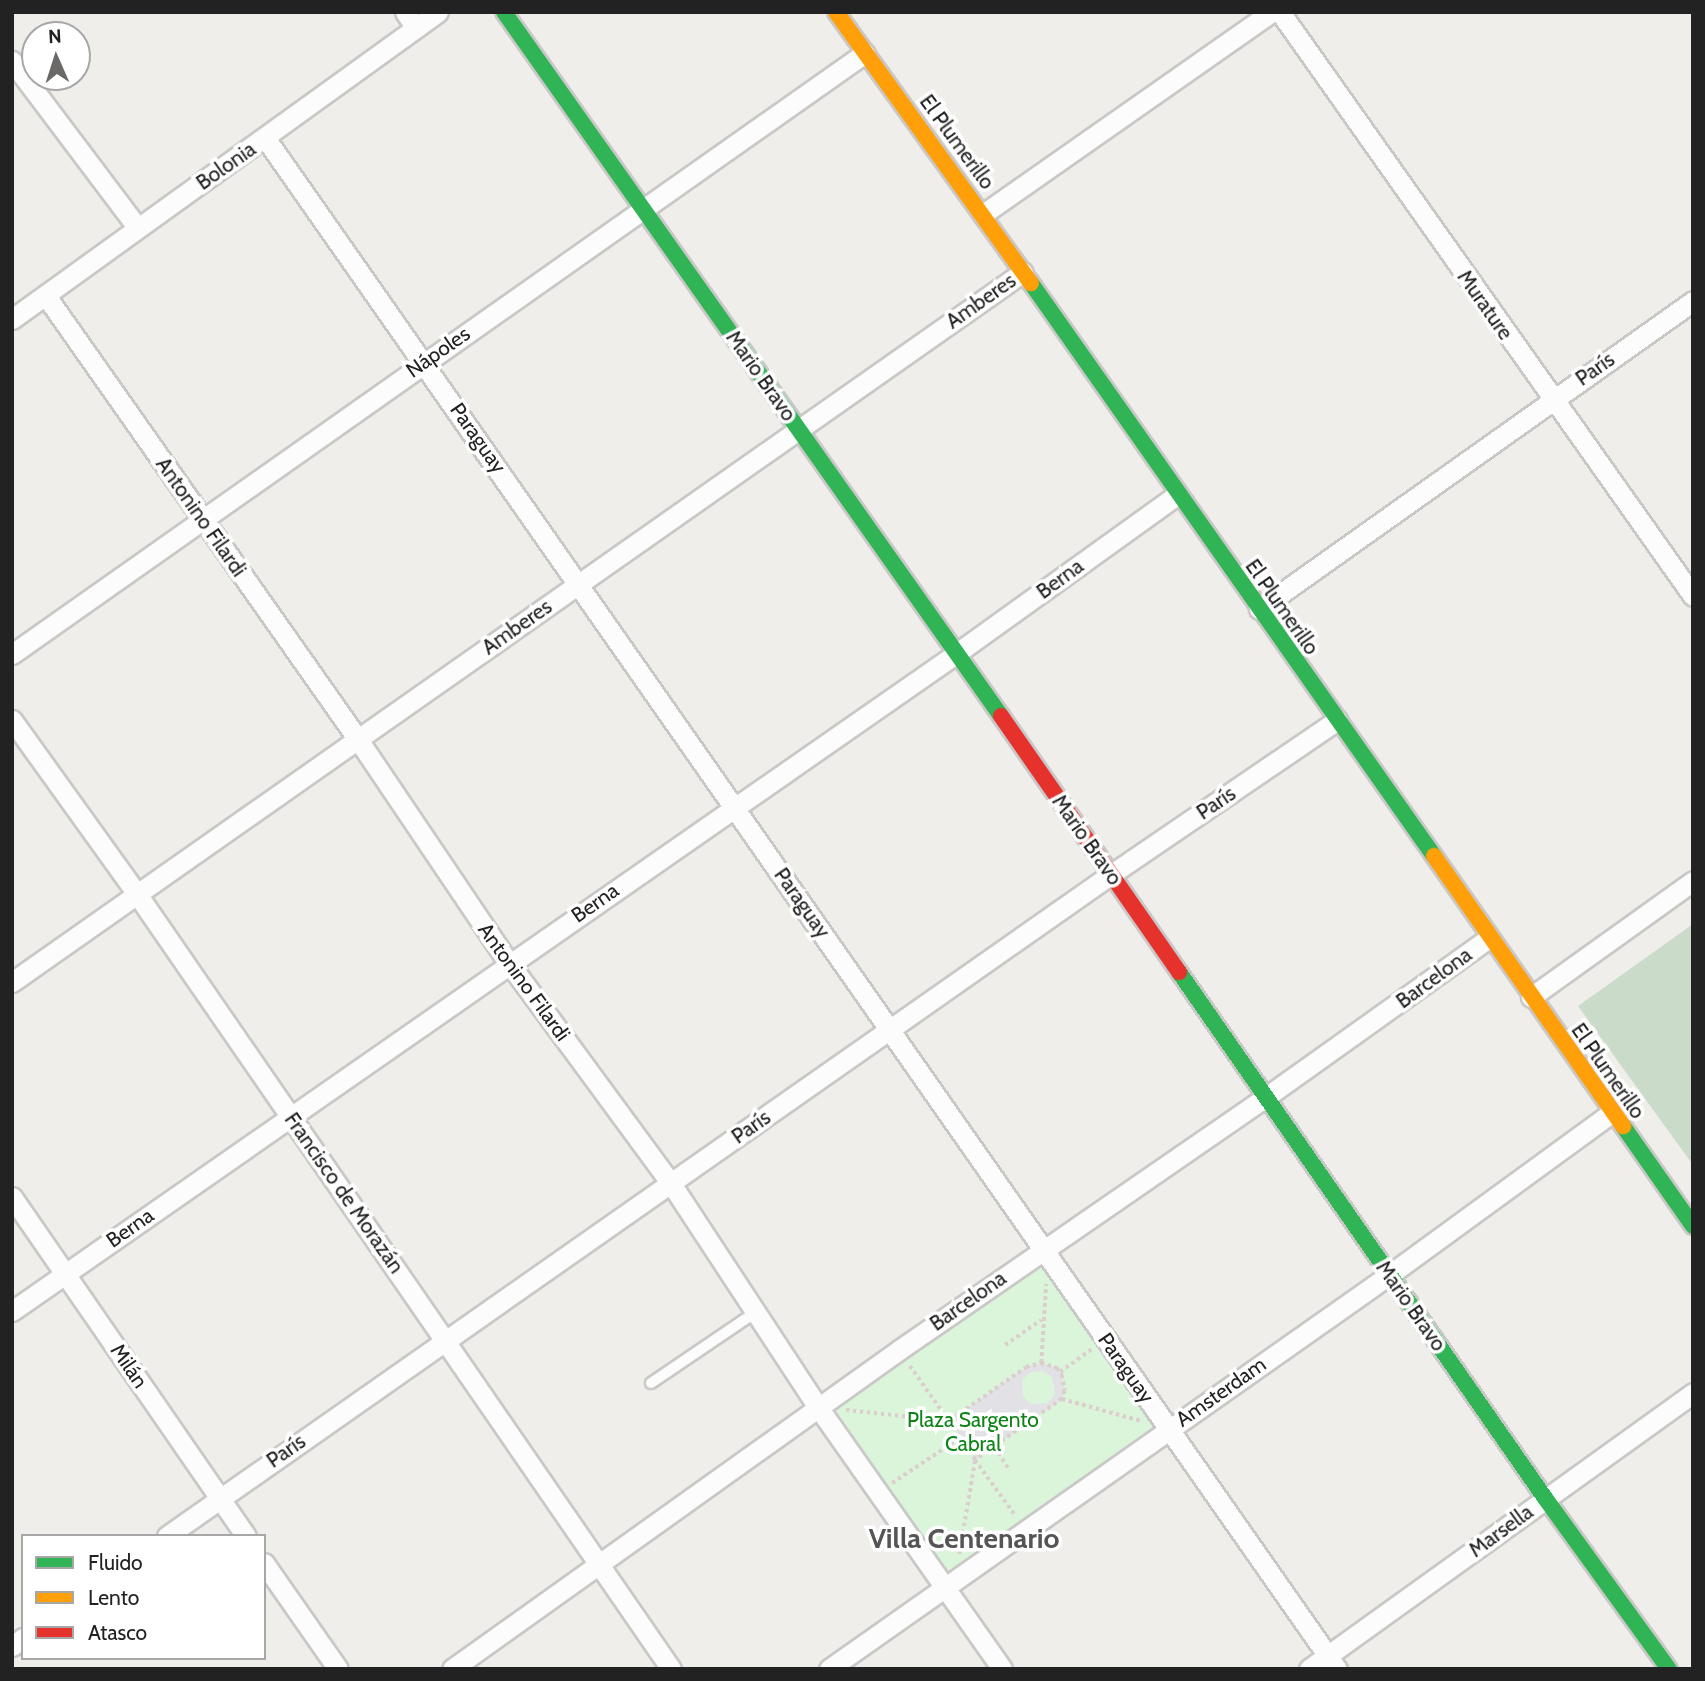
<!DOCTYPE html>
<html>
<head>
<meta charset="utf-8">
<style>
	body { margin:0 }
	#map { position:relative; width:1705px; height:1681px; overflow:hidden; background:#f0eeeb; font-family:Cabin,sans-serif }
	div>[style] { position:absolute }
	.cemetery>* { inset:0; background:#cadbca }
	.park>* { inset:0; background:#daf5da; transform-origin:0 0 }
	.plaza>* { inset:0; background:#e2e1e5 }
	.path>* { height:3.5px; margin-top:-1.75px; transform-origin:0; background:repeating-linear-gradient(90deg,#dccecd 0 3.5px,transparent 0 7px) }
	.roads { filter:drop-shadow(2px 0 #c9c8c7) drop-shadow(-2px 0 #c9c8c7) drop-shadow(0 2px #c9c8c7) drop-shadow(0 -2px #c9c8c7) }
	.lane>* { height:10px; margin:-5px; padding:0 5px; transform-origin:5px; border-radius:5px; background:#fdfcfc }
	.street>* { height:19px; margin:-9.5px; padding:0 9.5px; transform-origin:9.5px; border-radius:9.5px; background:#fdfcfc }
	.fast>* { height:16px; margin:-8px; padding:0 8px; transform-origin:8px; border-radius:8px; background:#30b455 }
	.slow>* { height:16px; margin:-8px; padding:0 8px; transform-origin:8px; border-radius:8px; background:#ff9f0a }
	.jam>* { height:16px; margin:-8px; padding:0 8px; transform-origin:8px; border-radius:8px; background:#e5322d }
	span { translate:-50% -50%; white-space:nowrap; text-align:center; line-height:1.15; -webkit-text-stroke:7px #fff; paint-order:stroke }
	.street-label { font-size:21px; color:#222 }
	.park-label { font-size:21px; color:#0c8416 }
	.district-label { font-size:28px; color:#555; font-weight:700 }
	.frame { position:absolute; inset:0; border:14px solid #222; pointer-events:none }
	.legend { position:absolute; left:21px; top:1534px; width:245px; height:126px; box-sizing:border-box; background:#fff; border:2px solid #a7a7a7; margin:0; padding:9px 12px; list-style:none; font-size:21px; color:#222 }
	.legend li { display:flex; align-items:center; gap:14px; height:35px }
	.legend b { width:35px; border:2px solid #a7a7a7 }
	.north { position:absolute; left:21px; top:21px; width:70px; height:70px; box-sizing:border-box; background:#fff; border:2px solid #a7a7a7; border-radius:50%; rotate:357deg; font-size:19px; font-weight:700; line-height:28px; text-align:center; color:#222 }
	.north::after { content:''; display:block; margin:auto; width:24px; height:32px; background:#6a6968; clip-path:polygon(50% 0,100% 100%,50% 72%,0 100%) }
</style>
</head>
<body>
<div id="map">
	<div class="cemetery">
		<div style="clip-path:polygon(1693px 924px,1693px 1165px,1578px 1006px)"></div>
	</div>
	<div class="park">
		<div style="left:1044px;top:1248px;width:219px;height:276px;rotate:56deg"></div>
	</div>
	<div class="plaza">
		<div style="clip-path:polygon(evenodd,1041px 1363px,1057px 1368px,1062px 1375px,1065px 1391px,1062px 1399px,975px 1460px,949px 1421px,1026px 1367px,1041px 1363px,1042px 1371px,1052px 1377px,1055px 1394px,1048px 1403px,1031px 1404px,1023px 1397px,1022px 1380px,1031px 1372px,1042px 1371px)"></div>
	</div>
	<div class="path">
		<div style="left:1005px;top:1345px;width:44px;rotate:-34.8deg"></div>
		<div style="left:1041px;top:1363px;width:17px;rotate:17deg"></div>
		<div style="left:1057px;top:1368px;width:9px;rotate:54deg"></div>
		<div style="left:1062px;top:1375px;width:16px;rotate:79deg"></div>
		<div style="left:1065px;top:1391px;width:9px;rotate:111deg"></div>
		<div style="left:1062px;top:1399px;width:106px;rotate:145deg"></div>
		<div style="left:975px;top:1460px;width:47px;rotate:-123.7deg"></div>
		<div style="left:949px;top:1421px;width:94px;rotate:-35deg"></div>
		<div style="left:1026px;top:1367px;width:16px;rotate:-15deg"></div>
		<div style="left:1041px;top:1363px;width:79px;rotate:-86.4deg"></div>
		<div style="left:910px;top:1366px;width:67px;rotate:54.7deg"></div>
		<div style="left:1060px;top:1372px;width:39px;rotate:-36deg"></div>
		<div style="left:1062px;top:1399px;width:82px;rotate:15.6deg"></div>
		<div style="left:846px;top:1410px;width:104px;rotate:6.1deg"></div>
		<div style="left:995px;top:1447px;width:28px;rotate:58deg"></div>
		<div style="left:975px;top:1460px;width:68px;rotate:54deg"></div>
		<div style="left:892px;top:1483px;width:82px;rotate:-33.5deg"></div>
		<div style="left:959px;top:1554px;width:95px;rotate:-80.3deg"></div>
	</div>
	<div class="roads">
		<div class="lane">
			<div style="left:651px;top:1383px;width:127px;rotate:-34.1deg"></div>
		</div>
		<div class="street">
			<div style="left:405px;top:12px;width:19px;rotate:55deg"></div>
			<div style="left:1280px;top:12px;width:715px;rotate:54.73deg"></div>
			<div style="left:12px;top:61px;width:208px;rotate:53deg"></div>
			<div style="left:266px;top:139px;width:1868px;rotate:55.01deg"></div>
			<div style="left:983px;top:214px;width:352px;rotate:-35deg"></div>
			<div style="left:46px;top:296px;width:540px;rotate:54.87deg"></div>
			<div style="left:357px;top:738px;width:272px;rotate:56deg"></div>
			<div style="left:509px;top:963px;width:272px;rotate:53.7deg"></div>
			<div style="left:670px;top:1182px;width:269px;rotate:56.7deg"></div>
			<div style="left:818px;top:1407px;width:320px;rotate:54.9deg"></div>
			<div style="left:12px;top:319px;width:525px;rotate:-35.78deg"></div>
			<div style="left:1259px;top:609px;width:532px;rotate:-35.36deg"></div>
			<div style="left:12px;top:654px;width:1043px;rotate:-35.17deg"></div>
			<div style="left:12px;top:720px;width:214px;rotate:54.3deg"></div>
			<div style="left:137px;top:894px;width:941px;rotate:55.43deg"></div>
			<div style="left:12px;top:982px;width:1235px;rotate:-35.08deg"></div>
			<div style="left:1531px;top:997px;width:199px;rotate:-35.6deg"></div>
			<div style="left:12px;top:1197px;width:412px;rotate:55.4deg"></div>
			<div style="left:12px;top:1311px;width:1152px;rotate:-34.85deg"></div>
			<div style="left:957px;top:653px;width:271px;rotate:-35.7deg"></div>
			<div style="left:167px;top:1536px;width:1152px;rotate:-35.03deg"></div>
			<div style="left:1110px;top:875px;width:275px;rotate:-34.3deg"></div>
			<div style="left:264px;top:1563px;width:129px;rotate:55.1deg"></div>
			<div style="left:12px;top:1646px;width:14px;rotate:-36deg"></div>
			<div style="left:452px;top:1669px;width:549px;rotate:-35.51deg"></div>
			<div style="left:899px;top:1350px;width:446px;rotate:-34.6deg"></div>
			<div style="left:1266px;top:1097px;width:274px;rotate:-35.5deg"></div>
			<div style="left:829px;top:1669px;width:685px;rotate:-35.13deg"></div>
			<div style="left:1389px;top:1275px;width:275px;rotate:-36.1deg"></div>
			<div style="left:1309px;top:1669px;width:473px;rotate:-35.7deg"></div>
		</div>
		<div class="fast">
			<div style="left:504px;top:12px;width:862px;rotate:54.78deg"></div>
			<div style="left:1031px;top:283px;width:701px;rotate:54.88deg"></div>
			<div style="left:1179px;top:972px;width:641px;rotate:55.17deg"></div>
			<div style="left:1545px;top:1498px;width:211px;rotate:54.1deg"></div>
			<div style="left:1623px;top:1126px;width:122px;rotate:55deg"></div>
		</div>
		<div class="slow">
			<div style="left:836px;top:12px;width:334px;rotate:54.3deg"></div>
			<div style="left:1434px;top:856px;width:330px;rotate:55deg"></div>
		</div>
		<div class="jam">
			<div style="left:1001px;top:716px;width:312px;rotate:55.2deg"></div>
		</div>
	</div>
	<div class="street-label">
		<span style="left:957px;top:142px;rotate:54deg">El Plumerillo</span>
		<span style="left:226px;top:166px;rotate:-35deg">Bolonia</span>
		<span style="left:981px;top:301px;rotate:-35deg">Amberes</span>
		<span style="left:1485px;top:305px;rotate:55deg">Murature</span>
		<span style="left:438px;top:352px;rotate:-35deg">Nápoles</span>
		<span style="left:1595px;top:369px;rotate:-35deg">París</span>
		<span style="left:761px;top:376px;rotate:55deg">Mario Bravo</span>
		<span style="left:478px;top:438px;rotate:55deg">Paraguay</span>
		<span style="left:201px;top:517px;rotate:55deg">Antonino Filardi</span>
		<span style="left:1060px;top:579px;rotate:-36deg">Berna</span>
		<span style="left:1282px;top:607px;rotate:55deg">El Plumerillo</span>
		<span style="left:517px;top:627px;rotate:-35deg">Amberes</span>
		<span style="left:1216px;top:803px;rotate:-34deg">París</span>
		<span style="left:1087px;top:840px;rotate:55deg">Mario Bravo</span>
		<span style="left:595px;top:903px;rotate:-35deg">Berna</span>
		<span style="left:802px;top:903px;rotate:55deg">Paraguay</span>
		<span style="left:1434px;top:978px;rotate:-36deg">Barcelona</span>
		<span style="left:524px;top:982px;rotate:54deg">Antonino Filardi</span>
		<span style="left:1608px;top:1071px;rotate:55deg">El Plumerillo</span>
		<span style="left:751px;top:1127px;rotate:-35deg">París</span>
		<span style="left:344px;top:1193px;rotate:55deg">Francisco de Morazán</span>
		<span style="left:130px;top:1228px;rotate:-35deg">Berna</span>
		<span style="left:968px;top:1301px;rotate:-35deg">Barcelona</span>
		<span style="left:1411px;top:1306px;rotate:55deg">Mario Bravo</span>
		<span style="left:129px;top:1366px;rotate:56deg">Milán</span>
		<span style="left:1126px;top:1368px;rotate:55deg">Paraguay</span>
		<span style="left:1221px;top:1392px;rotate:-35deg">Amsterdam</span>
		<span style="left:286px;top:1451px;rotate:-35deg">París</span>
		<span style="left:1501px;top:1531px;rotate:-36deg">Marsella</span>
	</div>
	<div class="park-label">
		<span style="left:973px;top:1432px">Plaza Sargento<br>Cabral</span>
	</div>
	<div class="district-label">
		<span style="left:964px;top:1538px">Villa Centenario</span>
	</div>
	<div class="frame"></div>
	<ul class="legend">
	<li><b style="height:9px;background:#30b455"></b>Fluido</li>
	<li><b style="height:9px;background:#ff9f0a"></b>Lento</li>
	<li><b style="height:9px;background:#e5322d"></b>Atasco</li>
	</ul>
	<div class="north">N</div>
</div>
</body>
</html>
